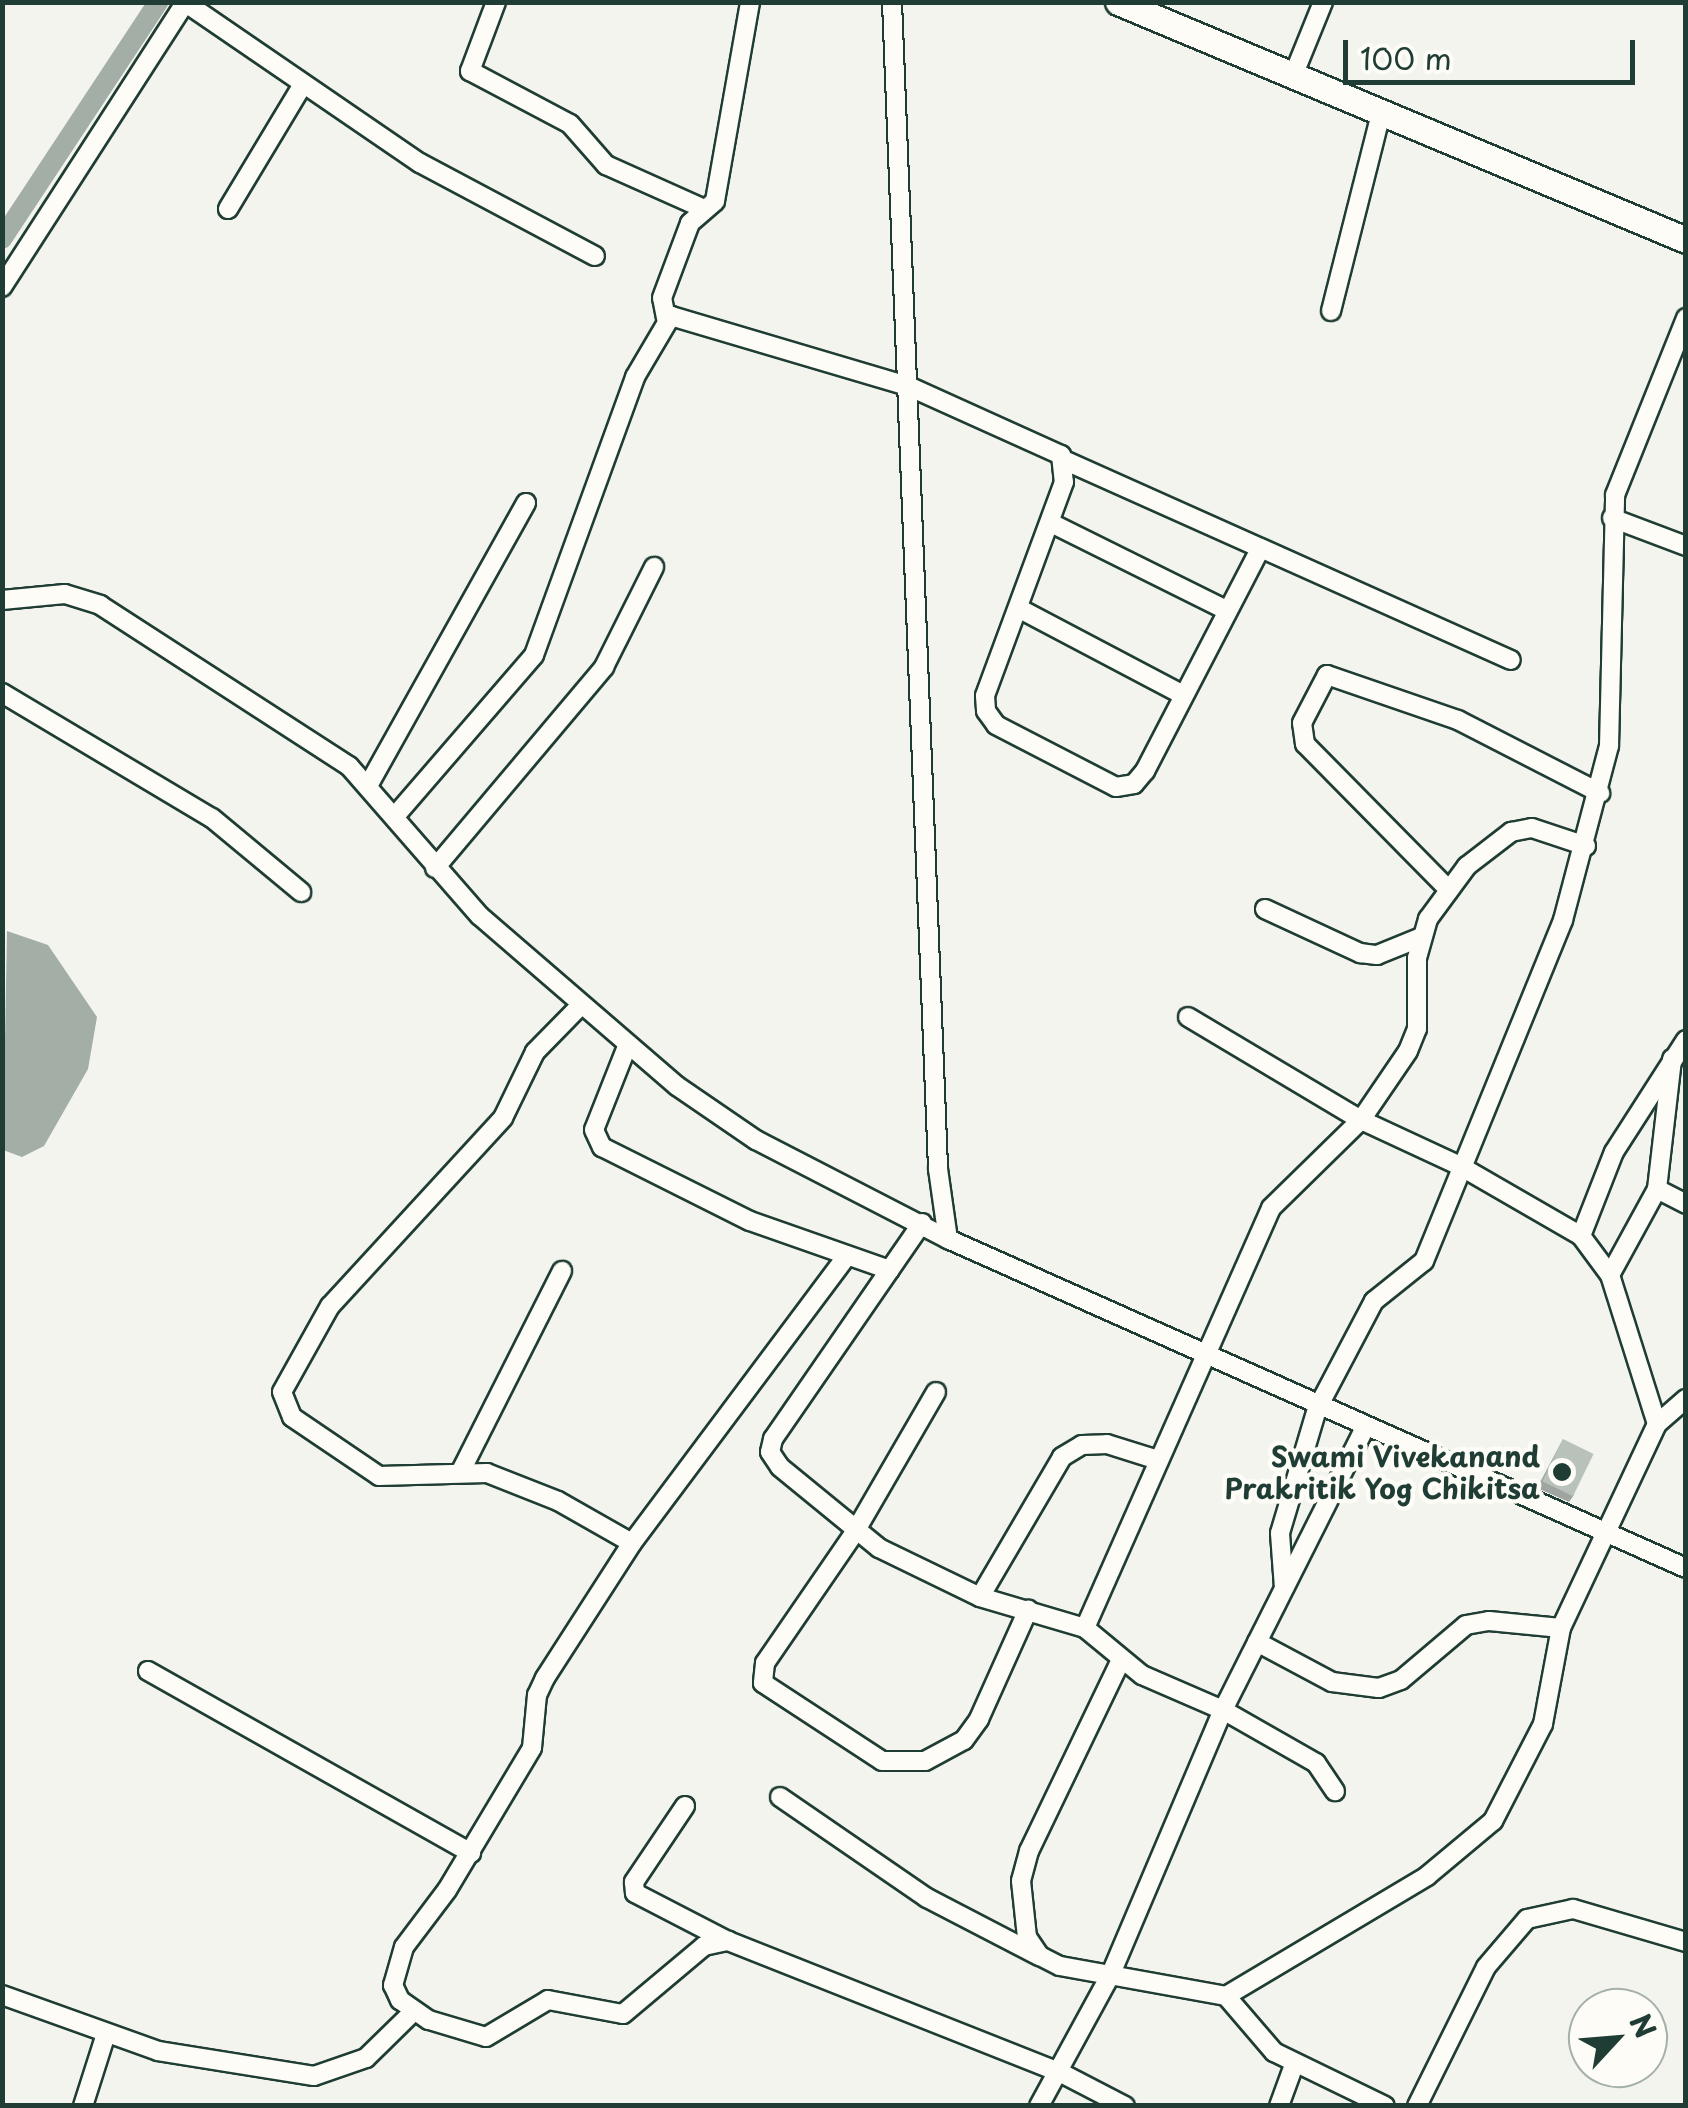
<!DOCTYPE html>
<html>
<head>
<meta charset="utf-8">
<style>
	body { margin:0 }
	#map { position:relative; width:1688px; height:2108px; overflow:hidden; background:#f4f4ef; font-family:"Playpen Sans",sans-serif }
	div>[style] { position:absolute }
	.water>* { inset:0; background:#a3aea7 }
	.canal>* { height:20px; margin:-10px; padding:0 10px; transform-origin:10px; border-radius:10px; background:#a3aea7 }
	.roads { filter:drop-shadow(2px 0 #1f3d34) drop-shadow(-2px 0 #1f3d34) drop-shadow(0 2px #1f3d34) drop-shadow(0 -2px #1f3d34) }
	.street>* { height:18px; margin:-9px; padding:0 9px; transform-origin:9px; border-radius:9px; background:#fdfcf7 }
	.secondary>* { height:25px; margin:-12.5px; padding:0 12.5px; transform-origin:12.5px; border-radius:12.5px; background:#fdfcf7 }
	.wall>* { inset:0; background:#9fa6a1 }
	.building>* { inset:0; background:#b9c1bb; transform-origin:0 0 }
	.dots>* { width:28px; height:28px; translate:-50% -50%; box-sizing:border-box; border:5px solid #fdfcf7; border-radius:50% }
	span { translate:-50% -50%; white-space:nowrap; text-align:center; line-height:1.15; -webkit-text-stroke:9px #fdfcf7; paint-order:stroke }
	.poi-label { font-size:28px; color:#1f3d34; font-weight:700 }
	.right { translate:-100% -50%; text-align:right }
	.frame { position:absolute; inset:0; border:5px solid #1f3d34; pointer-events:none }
	.north { position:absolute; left:1568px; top:1988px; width:100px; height:100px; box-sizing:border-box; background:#fdfcf7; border:2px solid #a4b0a9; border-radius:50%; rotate:64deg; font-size:28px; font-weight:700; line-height:40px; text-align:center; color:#1f3d34 }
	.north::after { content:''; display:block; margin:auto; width:35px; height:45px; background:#1f3d34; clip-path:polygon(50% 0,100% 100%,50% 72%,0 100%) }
	.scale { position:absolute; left:1343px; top:40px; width:292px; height:45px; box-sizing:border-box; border:5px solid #1f3d34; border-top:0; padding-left:12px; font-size:30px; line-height:35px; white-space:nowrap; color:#1f3d34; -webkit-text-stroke:8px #fdfcf7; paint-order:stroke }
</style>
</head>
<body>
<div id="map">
	<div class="water">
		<div style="clip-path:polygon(7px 931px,48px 945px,97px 1017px,88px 1069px,44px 1146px,22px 1157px,3px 1150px)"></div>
	</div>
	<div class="canal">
		<div style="left:2px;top:239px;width:284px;rotate:-56.6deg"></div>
	</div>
	<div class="roads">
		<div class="street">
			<div style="left:496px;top:2px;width:74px;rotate:110.6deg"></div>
			<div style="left:470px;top:71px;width:113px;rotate:27.9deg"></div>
			<div style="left:570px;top:124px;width:55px;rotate:48.7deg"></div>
			<div style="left:606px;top:165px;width:105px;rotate:24.1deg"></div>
			<div style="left:892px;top:2px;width:1168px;rotate:87.74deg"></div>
			<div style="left:938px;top:1169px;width:71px;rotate:81.9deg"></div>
			<div style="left:948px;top:1239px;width:808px;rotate:24.03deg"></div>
			<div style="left:186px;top:3px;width:283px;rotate:34.4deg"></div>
			<div style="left:420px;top:163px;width:198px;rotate:28deg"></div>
			<div style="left:1293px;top:76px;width:80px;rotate:-67.9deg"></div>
			<div style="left:228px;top:209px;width:144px;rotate:-59deg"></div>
			<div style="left:2px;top:287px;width:339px;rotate:-57.2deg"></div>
			<div style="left:1331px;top:311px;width:203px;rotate:-75.8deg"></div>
			<div style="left:666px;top:318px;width:20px;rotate:-101deg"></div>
			<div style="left:662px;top:298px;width:80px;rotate:-69.5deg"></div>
			<div style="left:690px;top:223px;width:33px;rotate:-41deg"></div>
			<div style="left:715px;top:201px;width:202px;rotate:-80deg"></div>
			<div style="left:1066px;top:461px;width:487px;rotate:24.1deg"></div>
			<div style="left:1612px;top:518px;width:79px;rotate:20.7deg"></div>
			<div style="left:1051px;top:523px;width:193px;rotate:26.4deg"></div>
			<div style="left:2px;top:600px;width:63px;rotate:-5.4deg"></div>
			<div style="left:65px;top:594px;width:37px;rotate:17deg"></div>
			<div style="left:100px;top:605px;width:297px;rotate:32.9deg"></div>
			<div style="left:349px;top:766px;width:199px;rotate:48.9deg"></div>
			<div style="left:480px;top:916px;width:260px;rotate:40.8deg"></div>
			<div style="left:677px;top:1086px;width:96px;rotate:34.4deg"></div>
			<div style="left:756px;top:1140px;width:216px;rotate:27.3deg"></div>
			<div style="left:1020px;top:609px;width:184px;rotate:27.8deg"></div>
			<div style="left:2px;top:693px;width:244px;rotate:30.8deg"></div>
			<div style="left:212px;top:818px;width:116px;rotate:39.7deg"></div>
			<div style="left:369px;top:784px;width:322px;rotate:-60.8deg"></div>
			<div style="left:396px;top:815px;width:211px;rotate:-49.2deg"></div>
			<div style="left:534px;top:655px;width:296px;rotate:-70deg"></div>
			<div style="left:635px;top:377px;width:71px;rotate:-59.5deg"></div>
			<div style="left:671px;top:316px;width:247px;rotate:16.5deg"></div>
			<div style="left:908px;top:386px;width:168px;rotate:24.3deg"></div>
			<div style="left:1061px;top:455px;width:27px;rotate:84deg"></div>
			<div style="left:1064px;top:482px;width:228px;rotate:110.3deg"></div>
			<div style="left:985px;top:696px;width:15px;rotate:86deg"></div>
			<div style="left:986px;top:711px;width:17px;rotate:54deg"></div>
			<div style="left:996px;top:725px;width:135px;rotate:27.3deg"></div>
			<div style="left:1116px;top:787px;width:18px;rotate:-9deg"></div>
			<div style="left:1134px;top:784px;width:17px;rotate:-50deg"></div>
			<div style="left:1145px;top:771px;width:250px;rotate:-62.6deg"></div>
			<div style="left:435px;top:868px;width:263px;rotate:-49.9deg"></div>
			<div style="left:604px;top:667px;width:112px;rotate:-63.4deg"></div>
			<div style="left:1449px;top:890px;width:205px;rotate:-134.6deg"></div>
			<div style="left:1305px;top:744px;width:21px;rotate:-98deg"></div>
			<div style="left:1302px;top:723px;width:54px;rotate:-62.5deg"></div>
			<div style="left:1327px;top:675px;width:139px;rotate:19deg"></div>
			<div style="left:1458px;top:720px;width:160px;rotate:27.2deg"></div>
			<div style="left:1265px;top:909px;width:105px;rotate:24.9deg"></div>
			<div style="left:1360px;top:953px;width:17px;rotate:7deg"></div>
			<div style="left:1377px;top:955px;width:45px;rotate:-22deg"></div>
			<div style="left:581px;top:1005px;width:66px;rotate:134.4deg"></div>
			<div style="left:535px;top:1052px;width:73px;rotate:115.9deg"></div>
			<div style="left:503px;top:1118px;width:255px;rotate:132.6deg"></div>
			<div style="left:330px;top:1306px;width:98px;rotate:119.2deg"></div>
			<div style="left:282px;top:1392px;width:27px;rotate:68deg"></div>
			<div style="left:292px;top:1417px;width:105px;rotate:34.1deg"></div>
			<div style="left:379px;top:1476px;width:108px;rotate:-1.6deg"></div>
			<div style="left:487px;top:1473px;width:76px;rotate:21.5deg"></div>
			<div style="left:558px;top:1501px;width:85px;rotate:29.6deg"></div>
			<div style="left:1188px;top:1017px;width:201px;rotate:30.8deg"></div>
			<div style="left:1361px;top:1120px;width:109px;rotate:24.9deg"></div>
			<div style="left:1460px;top:1166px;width:140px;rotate:30deg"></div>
			<div style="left:1581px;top:1236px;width:49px;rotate:53.4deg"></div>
			<div style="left:1610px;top:1275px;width:156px;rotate:72.5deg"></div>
			<div style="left:628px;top:1044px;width:92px;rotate:111.6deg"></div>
			<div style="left:594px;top:1130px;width:19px;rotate:65deg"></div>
			<div style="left:602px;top:1147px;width:165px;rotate:26.6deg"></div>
			<div style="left:750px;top:1221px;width:148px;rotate:19.3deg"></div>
			<div style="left:1657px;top:1189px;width:33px;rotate:27deg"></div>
			<div style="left:922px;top:1223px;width:262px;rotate:124.6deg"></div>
			<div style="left:773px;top:1439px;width:13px;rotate:103deg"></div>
			<div style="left:770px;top:1452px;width:18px;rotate:56deg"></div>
			<div style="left:780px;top:1467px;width:128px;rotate:39.3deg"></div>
			<div style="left:879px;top:1548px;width:112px;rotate:25.9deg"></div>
			<div style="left:980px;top:1597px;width:109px;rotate:16.4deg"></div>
			<div style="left:1085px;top:1628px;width:74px;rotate:39.5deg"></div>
			<div style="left:1142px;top:1675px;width:88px;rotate:23.4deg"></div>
			<div style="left:1223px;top:1710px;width:107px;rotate:29.7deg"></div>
			<div style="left:1316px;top:1763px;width:34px;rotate:56deg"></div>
			<div style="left:1581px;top:1236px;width:90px;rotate:-68.6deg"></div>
			<div style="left:1614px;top:1152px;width:133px;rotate:-57.3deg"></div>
			<div style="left:846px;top:1257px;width:357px;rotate:126.8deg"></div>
			<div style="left:632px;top:1543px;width:161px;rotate:122.8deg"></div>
			<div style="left:545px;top:1678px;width:19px;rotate:115deg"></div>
			<div style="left:537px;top:1695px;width:53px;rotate:95.4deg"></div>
			<div style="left:532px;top:1748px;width:165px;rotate:120.9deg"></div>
			<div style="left:447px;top:1890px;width:71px;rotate:127deg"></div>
			<div style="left:404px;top:1947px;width:40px;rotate:106deg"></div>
			<div style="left:393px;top:1985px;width:17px;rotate:65deg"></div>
			<div style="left:400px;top:2000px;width:35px;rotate:35deg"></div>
			<div style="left:429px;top:2020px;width:59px;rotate:16.6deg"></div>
			<div style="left:486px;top:2037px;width:72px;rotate:-30.8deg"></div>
			<div style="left:548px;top:2000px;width:76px;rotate:10.6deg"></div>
			<div style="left:623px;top:2014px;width:106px;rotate:-40deg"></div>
			<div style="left:704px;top:1946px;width:25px;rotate:-12deg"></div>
			<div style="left:728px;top:1941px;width:358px;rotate:21.6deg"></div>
			<div style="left:1061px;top:2073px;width:72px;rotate:27.3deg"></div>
			<div style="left:1610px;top:1275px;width:98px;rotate:-61.3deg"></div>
			<div style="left:1657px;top:1189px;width:131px;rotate:-83.4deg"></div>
			<div style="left:936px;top:1392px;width:162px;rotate:120.1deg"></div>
			<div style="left:855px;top:1532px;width:159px;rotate:124.5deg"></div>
			<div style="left:765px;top:1663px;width:20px;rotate:96deg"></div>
			<div style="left:763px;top:1683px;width:142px;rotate:33.2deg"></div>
			<div style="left:882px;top:1761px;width:43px"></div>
			<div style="left:925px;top:1761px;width:44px;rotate:-28.3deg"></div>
			<div style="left:964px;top:1740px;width:26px;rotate:-54deg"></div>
			<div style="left:979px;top:1719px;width:120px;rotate:-65.8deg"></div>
			<div style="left:462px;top:1469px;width:222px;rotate:-63.2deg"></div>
			<div style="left:1284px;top:1588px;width:55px;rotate:-94.2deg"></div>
			<div style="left:1280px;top:1533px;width:129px;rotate:-73.4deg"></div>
			<div style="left:1317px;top:1409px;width:122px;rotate:-62.2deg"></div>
			<div style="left:1374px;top:1301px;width:64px;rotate:-38.7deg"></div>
			<div style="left:1424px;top:1261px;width:368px;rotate:-67.8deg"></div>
			<div style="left:1563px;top:920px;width:180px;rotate:-75.2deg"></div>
			<div style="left:1609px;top:746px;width:251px;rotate:-88.6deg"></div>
			<div style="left:1615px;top:495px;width:191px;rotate:-68.1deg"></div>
			<div style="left:980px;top:1597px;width:162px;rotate:-59.6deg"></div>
			<div style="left:1062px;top:1457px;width:23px;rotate:-31deg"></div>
			<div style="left:1082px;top:1445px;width:25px;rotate:-2deg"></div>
			<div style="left:1107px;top:1444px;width:53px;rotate:17.4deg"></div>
			<div style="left:1085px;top:1628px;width:459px;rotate:-66.1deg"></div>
			<div style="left:1271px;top:1208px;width:126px;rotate:-44.4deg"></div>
			<div style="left:1361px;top:1120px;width:83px;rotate:-55.7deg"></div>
			<div style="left:1408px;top:1051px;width:24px;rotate:-68deg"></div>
			<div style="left:1417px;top:1029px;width:71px;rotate:-90deg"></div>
			<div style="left:1417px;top:958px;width:41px;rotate:-74.2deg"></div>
			<div style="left:1428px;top:919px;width:66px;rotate:-53.7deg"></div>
			<div style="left:1467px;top:866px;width:56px;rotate:-37.7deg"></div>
			<div style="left:1511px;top:832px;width:21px;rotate:-11deg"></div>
			<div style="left:1532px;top:828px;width:57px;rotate:18.4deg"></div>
			<div style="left:1257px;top:1642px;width:85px;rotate:28.1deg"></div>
			<div style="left:1332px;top:1682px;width:47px;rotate:7.3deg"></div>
			<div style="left:1379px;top:1688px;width:23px;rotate:-20deg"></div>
			<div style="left:1401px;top:1680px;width:85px;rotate:-40.2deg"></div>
			<div style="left:1466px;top:1625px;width:23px;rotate:-10deg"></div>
			<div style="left:1489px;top:1621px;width:72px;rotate:5.6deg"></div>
			<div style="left:1120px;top:1662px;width:210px;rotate:115.7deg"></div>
			<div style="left:1029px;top:1851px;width:31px;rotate:105deg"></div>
			<div style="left:1021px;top:1881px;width:56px;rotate:83.9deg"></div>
			<div style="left:1027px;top:1937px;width:23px;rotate:56deg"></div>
			<div style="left:1040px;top:1956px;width:22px;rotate:27deg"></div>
			<div style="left:1060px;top:1966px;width:169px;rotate:10.2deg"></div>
			<div style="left:1226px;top:1996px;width:234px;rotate:-30.8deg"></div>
			<div style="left:1427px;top:1876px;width:86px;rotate:-39.8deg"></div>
			<div style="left:1493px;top:1821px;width:109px;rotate:-62.7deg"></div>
			<div style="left:1543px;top:1724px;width:98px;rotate:-79.4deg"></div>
			<div style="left:1561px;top:1628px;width:225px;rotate:-64.8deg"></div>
			<div style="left:1657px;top:1424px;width:38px;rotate:-41deg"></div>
			<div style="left:148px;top:1671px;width:371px;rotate:29.4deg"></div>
			<div style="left:780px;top:1797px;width:178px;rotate:34.5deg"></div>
			<div style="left:927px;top:1898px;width:126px;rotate:27.4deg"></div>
			<div style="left:685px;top:1806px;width:92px;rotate:123.9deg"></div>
			<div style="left:634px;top:1882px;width:11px;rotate:85deg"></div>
			<div style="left:635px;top:1893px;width:105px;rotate:27.3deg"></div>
			<div style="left:2px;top:1995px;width:166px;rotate:19.7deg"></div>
			<div style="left:158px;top:2051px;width:158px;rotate:9.1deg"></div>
			<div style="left:314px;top:2076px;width:55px;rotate:-19.1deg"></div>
			<div style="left:366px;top:2058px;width:67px;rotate:-44.4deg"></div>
			<div style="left:1226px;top:1996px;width:74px;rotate:49.4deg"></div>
			<div style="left:1274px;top:2052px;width:123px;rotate:25.9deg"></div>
			<div style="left:83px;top:2106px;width:76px;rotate:-72.3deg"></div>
			<div style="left:1039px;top:2106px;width:148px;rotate:-61.4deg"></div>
			<div style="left:1110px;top:1976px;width:289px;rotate:-67deg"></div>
			<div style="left:1223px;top:1710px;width:316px;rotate:-63.3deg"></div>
			<div style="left:1279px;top:2106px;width:44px;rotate:-69.9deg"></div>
			<div style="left:1417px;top:2106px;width:155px;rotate:-63.6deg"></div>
			<div style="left:1486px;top:1967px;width:63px;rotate:-49.5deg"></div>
			<div style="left:1527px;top:1919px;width:47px;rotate:-12.3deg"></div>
			<div style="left:1573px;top:1909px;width:118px;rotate:16.3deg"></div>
		</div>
		<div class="secondary">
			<div style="left:1118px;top:2px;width:616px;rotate:22.73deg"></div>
		</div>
	</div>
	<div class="wall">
		<div style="clip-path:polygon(1563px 1439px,1574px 1495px,1569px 1502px,1537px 1488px)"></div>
	</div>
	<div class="building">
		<div style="left:1563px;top:1439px;width:34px;height:47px;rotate:26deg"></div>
	</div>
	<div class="dots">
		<div style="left:1562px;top:1472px;background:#1f3d34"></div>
	</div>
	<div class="poi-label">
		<span class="right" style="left:1540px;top:1472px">Swami Vivekanand<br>Prakritik Yog Chikitsa</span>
	</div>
	<div class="frame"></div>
	<div class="north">N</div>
	<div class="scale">100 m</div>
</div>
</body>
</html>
